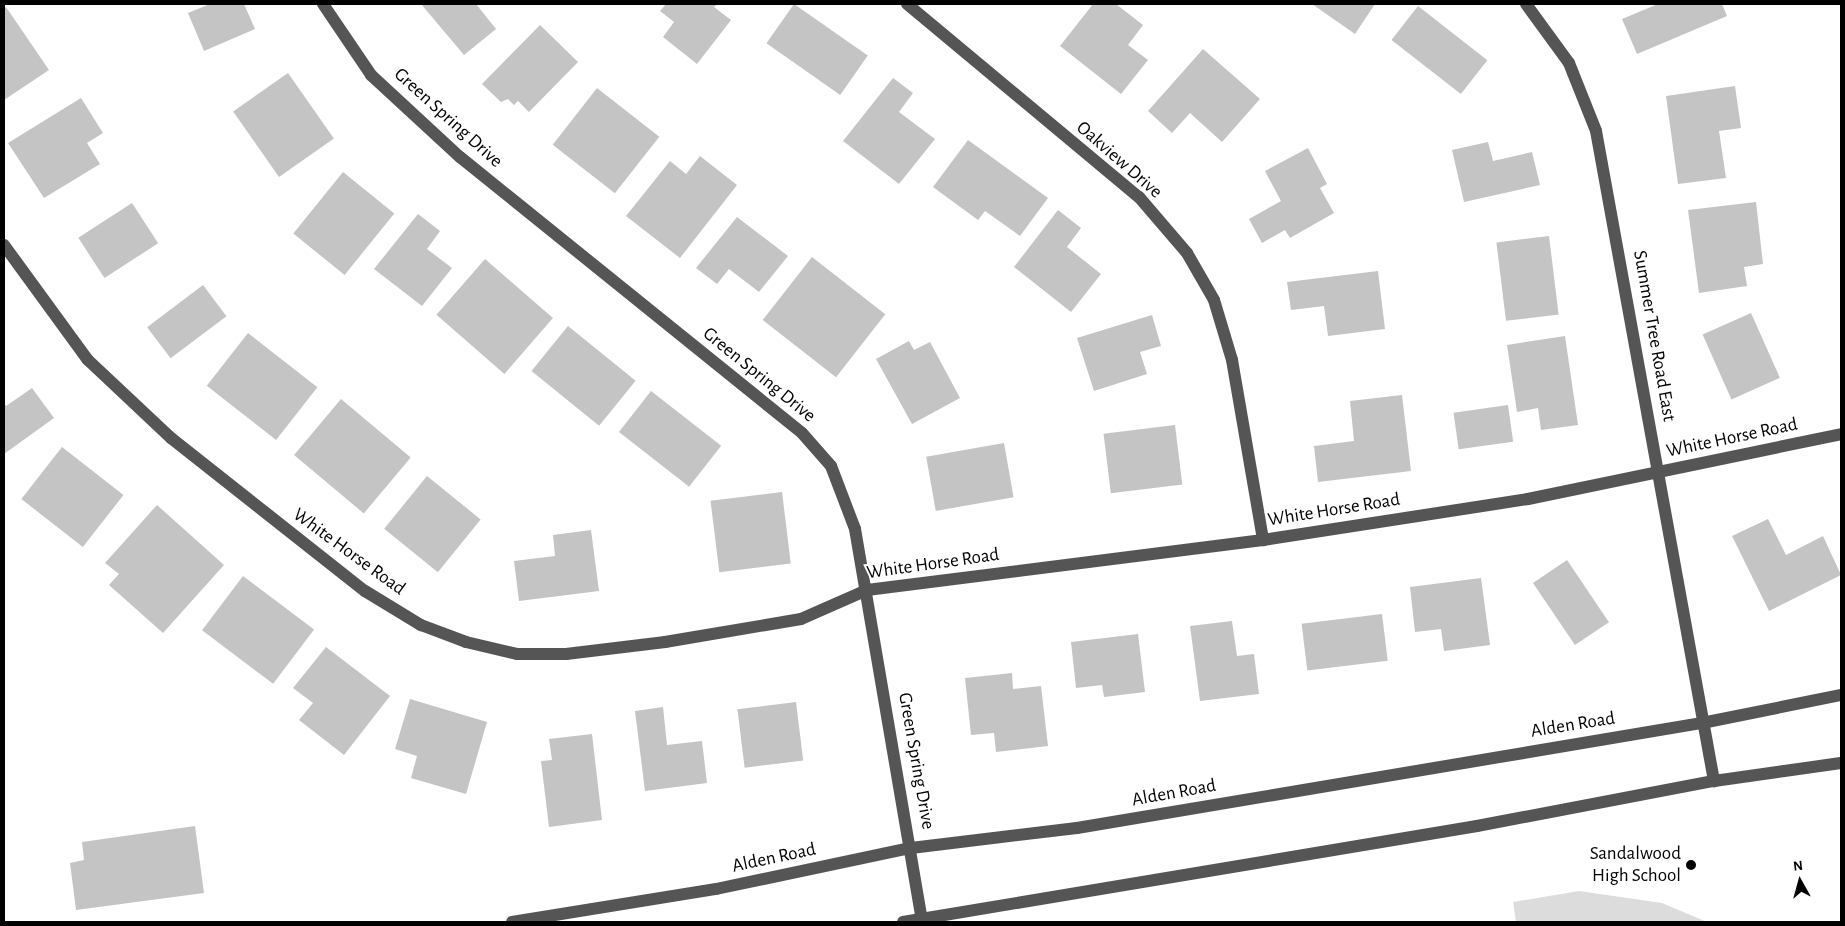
<!DOCTYPE html>
<html>
<head>
<meta charset="utf-8">
<style>
	body { margin:0 }
	#map { position:relative; width:1845px; height:926px; overflow:hidden; background:#fff; font-family:"Alegreya Sans",sans-serif }
	div>[style] { position:absolute }
	.green>* { inset:0; background:#dcdcdc }
	.building>* { inset:0; background:#c4c4c4; transform-origin:0 0 }
	.minor>* { height:12px; margin:-6px; padding:0 6px; transform-origin:6px; border-radius:6px; background:#555 }
	.dots>* { width:14px; height:14px; translate:-50% -50%; box-sizing:border-box; border:2px solid #fff; border-radius:50% }
	span { translate:-50% -50%; white-space:nowrap; text-align:center; line-height:1.15; -webkit-text-stroke:4px #fff; paint-order:stroke }
	.street-label { font-size:19px; color:#000 }
	.poi-label { font-size:19px; color:#000 }
	.right { translate:-100% -50%; text-align:right }
	.frame { position:absolute; inset:0; border:5px solid #000; pointer-events:none }
	.north { position:absolute; left:1775px; top:856px; width:50px; height:50px; -webkit-text-stroke:4px #fff; paint-order:stroke; rotate:353deg; font-size:14px; font-weight:700; line-height:20px; text-align:center; color:#000 }
	.north::after { content:''; display:block; margin:auto; width:18px; height:22px; background:#000; clip-path:polygon(50% 0,100% 100%,50% 72%,0 100%) }
</style>
</head>
<body>
<div id="map">
	<div class="green">
		<div style="clip-path:polygon(1579px 891px,1662px 903px,1707px 922px,1516px 922px,1513px 902px)"></div>
	</div>
	<div class="building">
		<div style="clip-path:polygon(210px 4px,244px 4px,255px 29px,204px 51px,188px 13px)"></div>
		<div style="clip-path:polygon(421px 4px,476px 4px,496px 29px,464px 55px)"></div>
		<div style="clip-path:polygon(666px 4px,717px 4px,714px 7px,731px 20px,697px 64px,663px 37px,674px 22px,660px 11px)"></div>
		<div style="left:794px;top:4px;width:90px;height:48px;rotate:35deg"></div>
		<div style="clip-path:polygon(1093px 4px,1116px 4px,1143px 25px,1128px 45px,1148px 60px,1121px 94px,1060px 46px)"></div>
		<div style="clip-path:polygon(1312px 4px,1375px 4px,1355px 34px)"></div>
		<div style="clip-path:polygon(1658px 4px,1722px 4px,1727px 16px,1637px 54px,1622px 19px)"></div>
		<div style="left:1418px;top:6px;width:88px;height:43px;rotate:38deg"></div>
		<div style="clip-path:polygon(6px 7px,49px 70px,4px 100px,4px 8px)"></div>
		<div style="clip-path:polygon(540px 25px,578px 62px,529px 112px,518px 101px,514px 105px,508px 99px,501px 102px,482px 84px)"></div>
		<div style="clip-path:polygon(1203px 49px,1260px 99px,1222px 142px,1190px 113px,1172px 133px,1148px 111px)"></div>
		<div style="left:288px;top:73px;width:80px;height:67px;rotate:55deg"></div>
		<div style="clip-path:polygon(893px 78px,913px 93px,899px 112px,935px 139px,899px 184px,843px 141px)"></div>
		<div style="clip-path:polygon(1735px 86px,1741px 128px,1719px 131px,1726px 178px,1678px 184px,1666px 96px)"></div>
		<div style="left:597px;top:88px;width:79px;height:72px;rotate:38deg"></div>
		<div style="clip-path:polygon(81px 98px,103px 133px,87px 143px,100px 164px,44px 198px,8px 143px)"></div>
		<div style="clip-path:polygon(968px 140px,1048px 198px,1020px 236px,985px 211px,978px 220px,933px 187px)"></div>
		<div style="clip-path:polygon(1488px 142px,1493px 161px,1532px 152px,1540px 185px,1464px 202px,1452px 150px)"></div>
		<div style="clip-path:polygon(1308px 148px,1327px 184px,1320px 188px,1334px 213px,1290px 238px,1285px 230px,1262px 243px,1249px 219px,1281px 201px,1265px 171px)"></div>
		<div style="clip-path:polygon(700px 156px,737px 185px,680px 258px,626px 216px,670px 161px,686px 174px)"></div>
		<div style="left:343px;top:172px;width:66px;height:79px;rotate:39deg"></div>
		<div style="clip-path:polygon(1756px 202px,1763px 264px,1744px 267px,1747px 286px,1699px 293px,1688px 210px)"></div>
		<div style="left:132px;top:203px;width:48px;height:64px;rotate:57deg"></div>
		<div style="clip-path:polygon(1058px 210px,1081px 228px,1067px 247px,1101px 274px,1071px 312px,1014px 267px)"></div>
		<div style="clip-path:polygon(418px 214px,440px 231px,427px 249px,452px 268px,422px 306px,374px 269px)"></div>
		<div style="clip-path:polygon(737px 217px,788px 256px,759px 292px,729px 269px,717px 284px,696px 268px)"></div>
		<div style="left:1549px;top:236px;width:79px;height:53px;rotate:83deg"></div>
		<div style="left:812px;top:257px;width:93px;height:80px;rotate:38deg"></div>
		<div style="left:485px;top:259px;width:90px;height:74px;rotate:41deg"></div>
		<div style="clip-path:polygon(1378px 271px,1385px 329px,1328px 336px,1324px 306px,1291px 310px,1287px 282px)"></div>
		<div style="left:203px;top:285px;width:39px;height:70px;rotate:53deg"></div>
		<div style="left:1751px;top:313px;width:71px;height:53px;rotate:66deg"></div>
		<div style="clip-path:polygon(1152px 315px,1161px 346px,1140px 352px,1147px 374px,1094px 391px,1077px 338px)"></div>
		<div style="left:568px;top:326px;width:87px;height:58px;rotate:39deg"></div>
		<div style="left:248px;top:333px;width:88px;height:67px;rotate:38deg"></div>
		<div style="clip-path:polygon(1565px 336px,1578px 425px,1541px 430px,1538px 408px,1517px 412px,1507px 345px)"></div>
		<div style="clip-path:polygon(909px 341px,914px 350px,930px 342px,960px 398px,912px 424px,876px 359px)"></div>
		<div style="clip-path:polygon(32px 388px,54px 418px,4px 454px,4px 403px,6px 406px)"></div>
		<div style="left:651px;top:391px;width:89px;height:52px;rotate:38deg"></div>
		<div style="clip-path:polygon(1402px 395px,1411px 471px,1318px 482px,1314px 446px,1354px 441px,1350px 401px)"></div>
		<div style="left:341px;top:399px;width:91px;height:73px;rotate:40deg"></div>
		<div style="left:1508px;top:405px;width:37px;height:55px;rotate:82deg"></div>
		<div style="left:1175px;top:425px;width:60px;height:72px;rotate:83deg"></div>
		<div style="left:1004px;top:443px;width:55px;height:79px;rotate:80deg"></div>
		<div style="left:62px;top:447px;width:78px;height:66px;rotate:38deg"></div>
		<div style="left:427px;top:476px;width:69px;height:68px;rotate:39deg"></div>
		<div style="left:782px;top:492px;width:72px;height:72px;rotate:83deg"></div>
		<div style="clip-path:polygon(157px 505px,224px 565px,163px 633px,109px 585px,119px 574px,105px 563px)"></div>
		<div style="clip-path:polygon(1768px 519px,1786px 555px,1823px 536px,1841px 575px,1769px 611px,1732px 536px)"></div>
		<div style="clip-path:polygon(591px 530px,599px 591px,519px 601px,514px 561px,555px 556px,553px 535px)"></div>
		<div style="left:1567px;top:560px;width:75px;height:41px;rotate:56deg"></div>
		<div style="left:243px;top:576px;width:89px;height:68px;rotate:37deg"></div>
		<div style="clip-path:polygon(1481px 578px,1490px 645px,1444px 651px,1441px 629px,1415px 632px,1410px 587px)"></div>
		<div style="left:1382px;top:614px;width:47px;height:81px;rotate:83deg"></div>
		<div style="clip-path:polygon(1232px 621px,1237px 656px,1254px 654px,1259px 694px,1200px 701px,1190px 626px)"></div>
		<div style="clip-path:polygon(1138px 634px,1145px 692px,1104px 697px,1102px 685px,1076px 688px,1071px 642px)"></div>
		<div style="clip-path:polygon(326px 647px,390px 696px,344px 755px,299px 720px,313px 703px,293px 688px)"></div>
		<div style="clip-path:polygon(1012px 673px,1013px 689px,1041px 686px,1048px 746px,996px 752px,994px 733px,971px 735px,965px 678px)"></div>
		<div style="clip-path:polygon(410px 699px,487px 722px,466px 794px,411px 778px,417px 756px,395px 749px)"></div>
		<div style="left:796px;top:702px;width:59px;height:59px;rotate:83deg"></div>
		<div style="clip-path:polygon(663px 707px,667px 745px,702px 741px,707px 783px,645px 791px,635px 711px)"></div>
		<div style="clip-path:polygon(592px 734px,602px 820px,549px 827px,541px 761px,552px 760px,549px 739px)"></div>
		<div style="clip-path:polygon(195px 826px,204px 893px,76px 910px,70px 863px,84px 860px,82px 842px)"></div>
	</div>
	<div class="minor">
		<div style="left:323px;top:4px;width:86px;rotate:55.9deg"></div>
		<div style="left:371px;top:75px;width:121px;rotate:42.7deg"></div>
		<div style="left:460px;top:157px;width:439px;rotate:38.9deg"></div>
		<div style="left:802px;top:433px;width:44px;rotate:48.7deg"></div>
		<div style="left:831px;top:466px;width:67px;rotate:69.1deg"></div>
		<div style="left:855px;top:529px;width:396px;rotate:80.3deg"></div>
		<div style="left:907px;top:4px;width:302px;rotate:39.8deg"></div>
		<div style="left:1139px;top:197px;width:74px;rotate:49.4deg"></div>
		<div style="left:1187px;top:253px;width:54px;rotate:60.1deg"></div>
		<div style="left:1214px;top:300px;width:63px;rotate:73.3deg"></div>
		<div style="left:1232px;top:360px;width:183px;rotate:80.2deg"></div>
		<div style="left:1526px;top:4px;width:73px;rotate:53.9deg"></div>
		<div style="left:1569px;top:63px;width:73px;rotate:68.3deg"></div>
		<div style="left:1596px;top:131px;width:661px;rotate:79.71deg"></div>
		<div style="left:4px;top:245px;width:142px;rotate:53.9deg"></div>
		<div style="left:88px;top:360px;width:114px;rotate:43.2deg"></div>
		<div style="left:171px;top:438px;width:247px;rotate:38.3deg"></div>
		<div style="left:365px;top:591px;width:66px;rotate:31.3deg"></div>
		<div style="left:421px;top:625px;width:48px;rotate:20.7deg"></div>
		<div style="left:466px;top:642px;width:52px;rotate:13.2deg"></div>
		<div style="left:517px;top:654px;width:49px"></div>
		<div style="left:566px;top:654px;width:100px;rotate:-6.9deg"></div>
		<div style="left:665px;top:642px;width:138px;rotate:-9.6deg"></div>
		<div style="left:801px;top:619px;width:72px;rotate:-23.7deg"></div>
		<div style="left:867px;top:590px;width:399px;rotate:-7.2deg"></div>
		<div style="left:1263px;top:540px;width:268px;rotate:-8.8deg"></div>
		<div style="left:1528px;top:499px;width:320px;rotate:-11.7deg"></div>
		<div style="left:512px;top:922px;width:207px;rotate:-9.2deg"></div>
		<div style="left:716px;top:889px;width:199px;rotate:-11.9deg"></div>
		<div style="left:911px;top:848px;width:167px;rotate:-6.9deg"></div>
		<div style="left:1077px;top:828px;width:634px;rotate:-9.54deg"></div>
		<div style="left:1702px;top:723px;width:142px;rotate:-11.4deg"></div>
		<div style="left:903px;top:922px;width:582px;rotate:-9.49deg"></div>
		<div style="left:1477px;top:826px;width:241px;rotate:-10.8deg"></div>
		<div style="left:1714px;top:781px;width:128px;rotate:-8.1deg"></div>
	</div>
	<div class="dots">
		<div style="left:1691px;top:865px;background:#000"></div>
	</div>
	<div class="street-label">
		<span style="left:448px;top:118px;rotate:42deg">Green Spring Drive</span>
		<span style="left:1119px;top:160px;rotate:41deg">Oakview Drive</span>
		<span style="left:1654px;top:336px;rotate:80deg">Summer Tree Road East</span>
		<span style="left:759px;top:375px;rotate:39deg">Green Spring Drive</span>
		<span style="left:1732px;top:438px;rotate:-12deg">White Horse Road</span>
		<span style="left:1334px;top:510px;rotate:-9deg">White Horse Road</span>
		<span style="left:349px;top:552px;rotate:36deg">White Horse Road</span>
		<span style="left:933px;top:564px;rotate:-8deg">White Horse Road</span>
		<span style="left:1573px;top:725px;rotate:-9deg">Alden Road</span>
		<span style="left:916px;top:761px;rotate:80deg">Green Spring Drive</span>
		<span style="left:1174px;top:793px;rotate:-10deg">Alden Road</span>
		<span style="left:774px;top:858px;rotate:-12deg">Alden Road</span>
	</div>
	<div class="poi-label">
		<span class="right" style="left:1681px;top:865px">Sandalwood<br>High School</span>
	</div>
	<div class="frame"></div>
	<div class="north">N</div>
</div>
</body>
</html>
